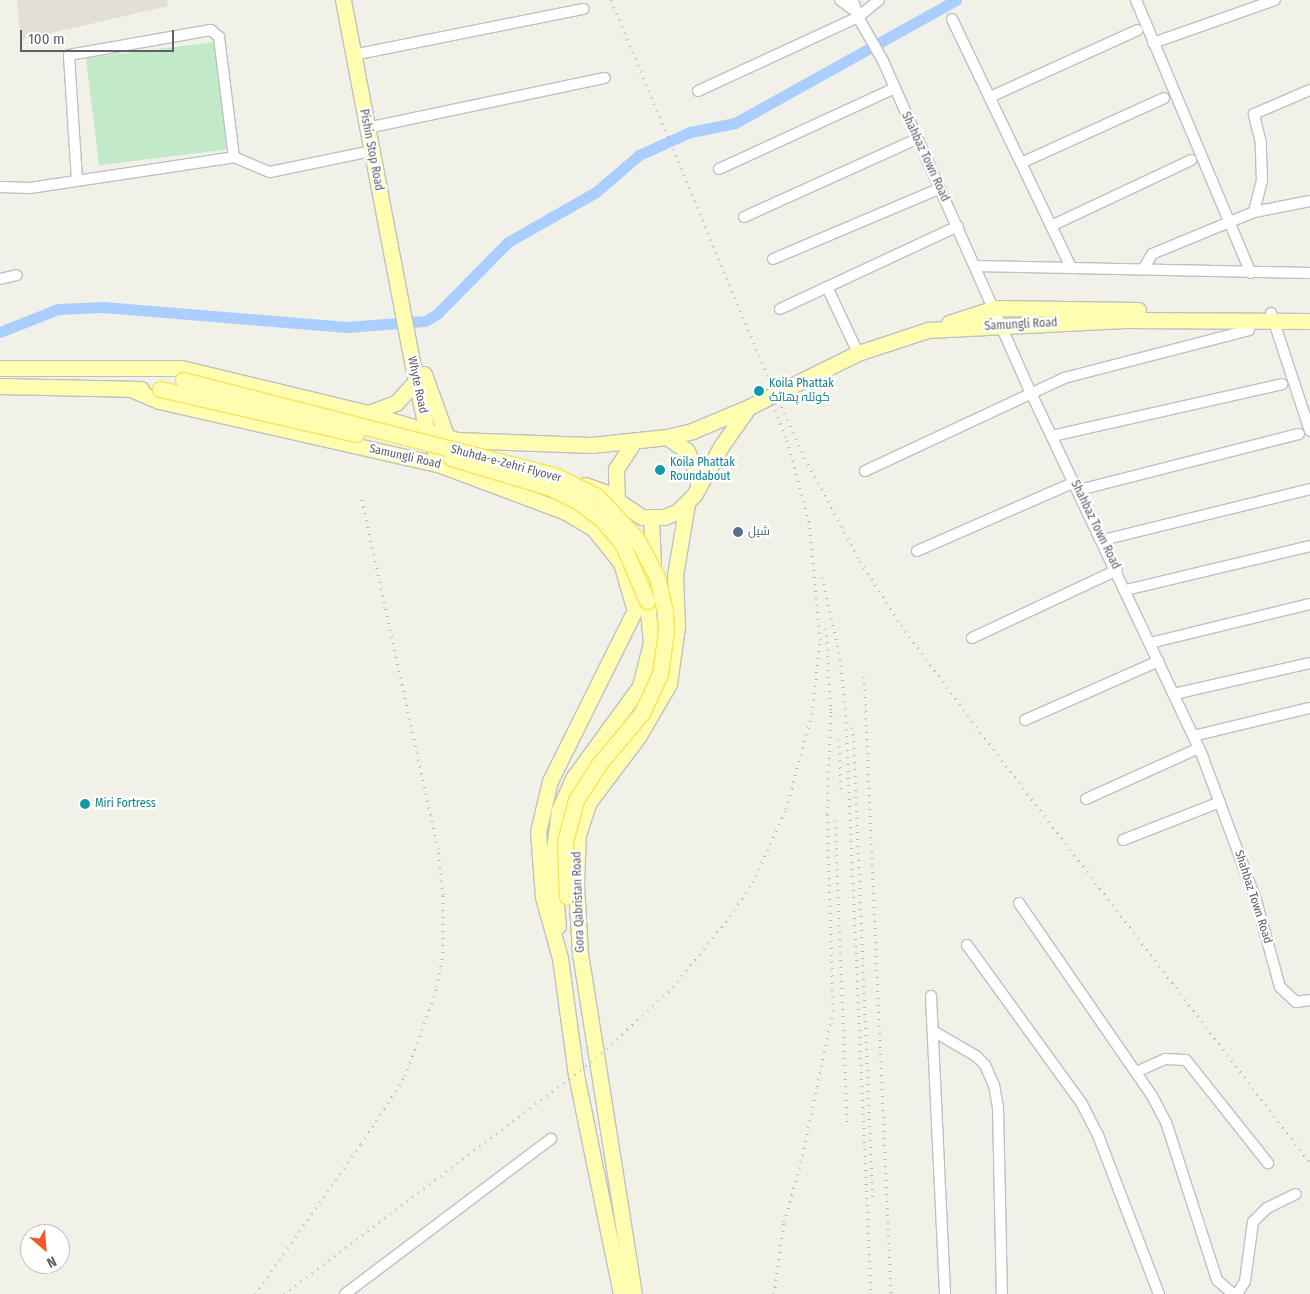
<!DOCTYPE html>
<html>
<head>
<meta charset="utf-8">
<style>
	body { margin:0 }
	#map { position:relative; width:1310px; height:1294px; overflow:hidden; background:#f1f1e7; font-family:"Fira Sans Condensed",Cairo,sans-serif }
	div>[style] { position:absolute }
	.education>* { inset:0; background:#e2e0d5 }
	.green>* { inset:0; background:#c3eac8; transform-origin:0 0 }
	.canal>* { height:11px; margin:-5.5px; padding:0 5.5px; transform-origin:5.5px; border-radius:5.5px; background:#aaceff }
	.roads { filter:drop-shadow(1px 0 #bfc0c6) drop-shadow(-1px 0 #bfc0c6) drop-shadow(0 1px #bfc0c6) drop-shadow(0 -1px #bfc0c6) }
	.minor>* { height:10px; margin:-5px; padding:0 5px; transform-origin:5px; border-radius:5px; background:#fff }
	.primary>* { height:15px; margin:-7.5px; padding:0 7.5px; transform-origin:7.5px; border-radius:7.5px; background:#fffdaf }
	.rail>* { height:3px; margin-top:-1.5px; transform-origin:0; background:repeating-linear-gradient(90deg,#bababb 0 1px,transparent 0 7px) }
	.bridges { filter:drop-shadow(1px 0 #fae358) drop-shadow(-1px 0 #fae358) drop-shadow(0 1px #fae358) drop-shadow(0 -1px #fae358) }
	.primary-bridge>* { height:15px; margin:-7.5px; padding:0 7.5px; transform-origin:7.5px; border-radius:7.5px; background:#fffdaf }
	.dots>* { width:14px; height:14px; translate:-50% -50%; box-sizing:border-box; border:2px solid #fff; border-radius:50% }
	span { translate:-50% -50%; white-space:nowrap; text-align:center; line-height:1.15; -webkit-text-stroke:4.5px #fff; paint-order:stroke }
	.street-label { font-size:12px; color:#5e6168 }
	.culture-label { font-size:12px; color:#0d838f }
	.left { translate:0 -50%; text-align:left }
	.service-label { font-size:12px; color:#4e5e75 }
	.north { position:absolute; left:20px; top:1224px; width:50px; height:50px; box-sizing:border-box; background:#fff; border:1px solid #bfc0c3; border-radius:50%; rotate:153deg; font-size:14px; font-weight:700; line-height:20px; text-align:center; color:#5e6168 }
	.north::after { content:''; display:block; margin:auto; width:18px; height:22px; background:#f4572b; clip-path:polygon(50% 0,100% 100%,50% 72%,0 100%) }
	.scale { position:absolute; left:20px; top:30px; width:154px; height:22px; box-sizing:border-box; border:2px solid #5e6168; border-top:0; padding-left:6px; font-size:15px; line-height:18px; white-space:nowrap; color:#5e6168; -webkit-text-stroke:4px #fff; paint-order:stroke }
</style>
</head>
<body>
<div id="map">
	<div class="education">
		<div style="clip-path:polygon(17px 0,167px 0,168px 6px,21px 40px)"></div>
	</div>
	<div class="green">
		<div style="left:216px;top:42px;width:108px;height:131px;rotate:83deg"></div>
	</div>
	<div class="canal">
		<div style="left:0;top:332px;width:62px;rotate:-21.6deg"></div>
		<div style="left:58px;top:309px;width:45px;rotate:-2.5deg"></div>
		<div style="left:103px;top:307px;width:245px;rotate:4.7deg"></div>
		<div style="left:347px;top:327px;width:78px;rotate:-4.4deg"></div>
		<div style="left:425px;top:321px;width:14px;rotate:-30deg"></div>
		<div style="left:437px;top:314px;width:101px;rotate:-45.4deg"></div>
		<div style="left:508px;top:242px;width:101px;rotate:-29.6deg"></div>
		<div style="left:596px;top:192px;width:57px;rotate:-40.7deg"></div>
		<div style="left:639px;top:155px;width:56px;rotate:-24.3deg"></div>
		<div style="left:690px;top:132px;width:46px;rotate:-11.3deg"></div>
		<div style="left:735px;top:123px;width:253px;rotate:-29.1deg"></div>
	</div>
	<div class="roads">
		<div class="minor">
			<div style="left:840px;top:0;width:19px;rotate:36deg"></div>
			<div style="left:853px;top:0;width:18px;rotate:74deg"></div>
			<div style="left:858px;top:17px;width:51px;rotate:60.4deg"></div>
			<div style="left:883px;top:61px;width:363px;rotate:66deg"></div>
			<div style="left:1031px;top:393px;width:400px;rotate:64.7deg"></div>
			<div style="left:1202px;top:755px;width:155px;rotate:69.6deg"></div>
			<div style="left:1256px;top:900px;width:90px;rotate:74.6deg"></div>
			<div style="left:1280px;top:987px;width:22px;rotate:43deg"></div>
			<div style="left:1296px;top:1002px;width:14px;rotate:-8deg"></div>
			<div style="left:1136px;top:0;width:296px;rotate:67.2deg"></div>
			<div style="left:952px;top:19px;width:275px;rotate:64.4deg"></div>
			<div style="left:1153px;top:43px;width:129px;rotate:-19.4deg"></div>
			<div style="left:353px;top:55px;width:235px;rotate:-11.3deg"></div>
			<div style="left:698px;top:91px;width:176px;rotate:-24.8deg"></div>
			<div style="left:858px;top:17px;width:27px;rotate:-39deg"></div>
			<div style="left:990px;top:97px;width:162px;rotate:-24.4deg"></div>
			<div style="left:367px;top:128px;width:243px;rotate:-11.9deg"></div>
			<div style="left:1021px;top:163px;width:157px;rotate:-24.4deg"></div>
			<div style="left:719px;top:169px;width:192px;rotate:-24.7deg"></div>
			<div style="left:77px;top:180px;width:125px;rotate:-93.7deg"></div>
			<div style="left:69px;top:55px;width:144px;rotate:-10deg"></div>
			<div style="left:211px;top:30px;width:11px;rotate:41deg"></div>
			<div style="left:219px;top:37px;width:121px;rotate:82.9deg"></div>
			<div style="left:0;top:187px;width:30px;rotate:2deg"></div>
			<div style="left:30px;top:188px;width:206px;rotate:-8.6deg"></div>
			<div style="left:234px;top:157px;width:39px;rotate:23deg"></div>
			<div style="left:270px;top:172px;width:103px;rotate:-11.7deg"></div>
			<div style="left:1254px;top:212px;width:32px;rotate:-76deg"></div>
			<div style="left:1262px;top:181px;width:38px;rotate:-92deg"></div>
			<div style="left:1261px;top:143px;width:30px;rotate:-104deg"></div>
			<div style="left:1254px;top:114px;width:61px;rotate:-23.2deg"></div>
			<div style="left:744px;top:217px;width:190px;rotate:-24.3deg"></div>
			<div style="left:1051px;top:226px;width:155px;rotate:-25.2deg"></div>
			<div style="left:773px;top:259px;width:180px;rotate:-22.9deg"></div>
			<div style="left:976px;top:266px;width:334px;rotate:1.2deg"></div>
			<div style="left:1144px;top:268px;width:16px;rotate:-60deg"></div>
			<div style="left:1152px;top:254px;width:110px;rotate:-22.4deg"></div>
			<div style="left:1254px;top:212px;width:57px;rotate:-11.1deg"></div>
			<div style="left:0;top:279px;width:17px;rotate:-13deg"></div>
			<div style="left:827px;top:287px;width:73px;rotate:64.8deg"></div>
			<div style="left:780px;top:309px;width:196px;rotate:-25deg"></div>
			<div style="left:1271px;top:313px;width:124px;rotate:71.7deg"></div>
			<div style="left:1052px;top:436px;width:236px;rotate:-12.7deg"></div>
			<div style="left:865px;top:471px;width:220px;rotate:-25deg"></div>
			<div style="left:1064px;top:378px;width:191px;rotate:-14.5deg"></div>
			<div style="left:1079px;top:490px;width:227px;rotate:-14.3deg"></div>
			<div style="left:1103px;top:540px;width:213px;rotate:-13.8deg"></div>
			<div style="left:917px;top:551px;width:172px;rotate:-23.6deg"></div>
			<div style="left:1126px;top:590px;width:189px;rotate:-13.4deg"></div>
			<div style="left:972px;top:638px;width:160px;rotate:-25.1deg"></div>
			<div style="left:1150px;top:643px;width:165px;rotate:-13.7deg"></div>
			<div style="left:1174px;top:694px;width:139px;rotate:-12.8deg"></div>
			<div style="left:1025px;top:720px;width:146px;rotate:-23.8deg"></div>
			<div style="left:1193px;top:736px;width:120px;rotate:-13.5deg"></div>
			<div style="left:1086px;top:799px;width:124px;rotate:-24.3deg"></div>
			<div style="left:1123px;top:840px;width:104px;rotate:-21.4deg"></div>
			<div style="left:1019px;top:903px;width:232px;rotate:55.4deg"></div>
			<div style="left:1151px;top:1094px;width:32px;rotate:62deg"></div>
			<div style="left:1166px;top:1122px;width:166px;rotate:72.1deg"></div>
			<div style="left:1217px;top:1280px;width:21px;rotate:41deg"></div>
			<div style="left:967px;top:945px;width:196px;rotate:54.1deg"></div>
			<div style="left:1082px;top:1104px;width:38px;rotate:63deg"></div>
			<div style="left:1099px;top:1138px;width:167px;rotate:69deg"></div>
			<div style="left:931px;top:996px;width:298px;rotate:87.3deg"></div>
			<div style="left:933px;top:1031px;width:50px;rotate:30.2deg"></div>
			<div style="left:976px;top:1056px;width:13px;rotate:45deg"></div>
			<div style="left:985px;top:1065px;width:22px;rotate:66deg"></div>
			<div style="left:994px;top:1085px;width:22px;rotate:80deg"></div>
			<div style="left:998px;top:1107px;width:187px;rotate:88.8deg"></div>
			<div style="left:1136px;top:1072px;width:32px;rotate:-24deg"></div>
			<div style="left:1165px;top:1059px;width:21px;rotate:3deg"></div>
			<div style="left:1186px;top:1060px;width:132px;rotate:51.5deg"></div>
			<div style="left:345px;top:1294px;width:258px;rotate:-37deg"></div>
			<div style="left:1237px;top:1294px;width:15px;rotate:-58deg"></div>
			<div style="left:1245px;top:1281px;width:60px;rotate:-82.3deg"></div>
			<div style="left:1253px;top:1222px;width:20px;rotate:-45deg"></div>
			<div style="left:1267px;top:1208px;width:32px;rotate:-26deg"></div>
		</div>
		<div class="primary">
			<div style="left:343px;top:0;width:388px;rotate:79.2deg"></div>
			<div style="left:416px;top:381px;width:52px;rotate:77.8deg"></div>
			<div style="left:427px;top:432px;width:21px;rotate:67deg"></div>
			<div style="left:435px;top:451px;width:17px;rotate:62deg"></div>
			<div style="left:443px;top:466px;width:131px;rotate:20.5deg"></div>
			<div style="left:566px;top:512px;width:31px;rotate:31deg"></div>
			<div style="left:593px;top:528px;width:45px;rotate:51.3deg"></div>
			<div style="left:621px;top:563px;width:50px;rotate:73.7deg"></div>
			<div style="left:949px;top:323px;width:48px;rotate:-18.1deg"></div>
			<div style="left:995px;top:308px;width:143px;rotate:0.8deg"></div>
			<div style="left:0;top:368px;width:181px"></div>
			<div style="left:181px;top:368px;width:184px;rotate:13.5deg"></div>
			<div style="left:360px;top:411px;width:101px;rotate:16.6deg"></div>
			<div style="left:457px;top:440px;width:134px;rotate:2.1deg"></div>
			<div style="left:591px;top:445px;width:76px;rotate:-6deg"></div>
			<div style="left:667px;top:437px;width:26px;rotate:-13deg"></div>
			<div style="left:692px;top:431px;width:62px;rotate:-22.8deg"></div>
			<div style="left:749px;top:407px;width:122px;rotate:-26.4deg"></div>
			<div style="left:858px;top:353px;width:74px;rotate:-18.2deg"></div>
			<div style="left:928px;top:330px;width:197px;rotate:-2.9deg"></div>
			<div style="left:1125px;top:320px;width:185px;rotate:0.3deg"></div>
			<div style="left:424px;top:374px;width:68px;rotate:70.2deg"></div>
			<div style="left:0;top:386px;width:141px;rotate:1.2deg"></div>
			<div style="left:131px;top:389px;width:30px;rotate:23deg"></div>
			<div style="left:159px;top:401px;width:297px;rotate:12.8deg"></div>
			<div style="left:368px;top:413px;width:30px;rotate:-20deg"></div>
			<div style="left:396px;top:403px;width:30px;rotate:-48deg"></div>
			<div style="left:667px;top:437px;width:24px;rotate:35deg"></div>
			<div style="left:687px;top:451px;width:24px;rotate:66deg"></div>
			<div style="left:697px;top:473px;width:12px;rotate:85deg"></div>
			<div style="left:585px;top:485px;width:20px;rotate:20deg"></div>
			<div style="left:604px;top:492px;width:45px;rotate:33.3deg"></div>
			<div style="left:642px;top:517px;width:22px"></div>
			<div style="left:664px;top:517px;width:14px;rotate:-21deg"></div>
			<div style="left:677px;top:512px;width:24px;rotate:-45deg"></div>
			<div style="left:694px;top:495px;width:57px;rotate:-60.8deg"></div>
			<div style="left:722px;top:445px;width:45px;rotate:-54.9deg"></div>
			<div style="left:617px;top:501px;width:32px;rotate:-92deg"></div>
			<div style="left:616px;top:469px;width:33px;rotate:-57deg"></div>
			<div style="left:558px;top:926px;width:62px;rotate:-95.5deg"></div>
			<div style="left:552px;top:864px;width:54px;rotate:-82.6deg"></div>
			<div style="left:559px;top:810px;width:36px;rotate:-66deg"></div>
			<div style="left:574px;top:777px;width:112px;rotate:-54deg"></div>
			<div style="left:640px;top:686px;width:44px;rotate:-75.7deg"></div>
			<div style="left:651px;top:643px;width:42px;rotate:-95.4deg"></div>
			<div style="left:621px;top:1294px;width:224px;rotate:-101.6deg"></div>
			<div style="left:576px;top:1075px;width:118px;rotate:-97.8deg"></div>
			<div style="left:560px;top:958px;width:63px;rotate:-105.6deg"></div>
			<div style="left:543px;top:897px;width:65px;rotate:-94.4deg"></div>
			<div style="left:538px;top:832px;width:52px;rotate:-76.8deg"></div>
			<div style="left:550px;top:781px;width:218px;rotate:-63.6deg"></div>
			<div style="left:647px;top:586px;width:23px;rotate:-75deg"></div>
			<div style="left:653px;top:564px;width:46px;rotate:-92.5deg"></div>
			<div style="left:634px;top:1294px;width:344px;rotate:-99deg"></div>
			<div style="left:580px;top:954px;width:70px;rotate:-93.3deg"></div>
			<div style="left:576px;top:884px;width:49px;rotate:-87.7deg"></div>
			<div style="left:578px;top:835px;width:35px;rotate:-72deg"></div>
			<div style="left:589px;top:802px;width:81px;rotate:-53deg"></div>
			<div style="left:638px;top:737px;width:61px;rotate:-59.7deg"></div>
			<div style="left:669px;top:684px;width:59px;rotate:-82.1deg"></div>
			<div style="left:677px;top:626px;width:51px;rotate:-92.2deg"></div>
			<div style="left:675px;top:575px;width:72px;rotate:-80.4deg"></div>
		</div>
	</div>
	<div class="rail">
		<div style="left:611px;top:0;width:427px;rotate:67.4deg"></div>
		<div style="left:775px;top:394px;width:77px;rotate:64.8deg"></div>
		<div style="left:808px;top:464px;width:110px;rotate:61.8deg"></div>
		<div style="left:860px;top:561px;width:76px;rotate:57.4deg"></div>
		<div style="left:901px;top:625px;width:119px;rotate:53.5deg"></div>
		<div style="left:972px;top:721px;width:556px;rotate:52.59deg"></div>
		<div style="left:770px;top:397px;width:46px;rotate:68.4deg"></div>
		<div style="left:787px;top:440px;width:89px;rotate:75deg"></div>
		<div style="left:822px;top:577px;width:77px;rotate:77.2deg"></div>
		<div style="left:839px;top:652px;width:49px;rotate:83deg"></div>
		<div style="left:845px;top:701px;width:594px;rotate:87.49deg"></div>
		<div style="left:826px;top:628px;width:87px;rotate:86.7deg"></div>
		<div style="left:864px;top:676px;width:619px;rotate:87.5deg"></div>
		<div style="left:853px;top:727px;width:472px;rotate:87.6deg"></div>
		<div style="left:839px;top:739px;width:55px;rotate:87.9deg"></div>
		<div style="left:835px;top:820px;width:302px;rotate:87.7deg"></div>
		<div style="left:255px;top:1294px;width:184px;rotate:-54.8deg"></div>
		<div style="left:361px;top:1144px;width:81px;rotate:-57.1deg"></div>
		<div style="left:405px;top:1076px;width:95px;rotate:-70.2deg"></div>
		<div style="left:437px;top:987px;width:35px;rotate:-80deg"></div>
		<div style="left:443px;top:953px;width:58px;rotate:-90deg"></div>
		<div style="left:443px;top:895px;width:46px;rotate:-96.2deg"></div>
		<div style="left:438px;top:849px;width:362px;rotate:-102.3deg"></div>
		<div style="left:284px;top:1294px;width:391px;rotate:-37.1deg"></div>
		<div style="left:596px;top:1058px;width:105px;rotate:-42.7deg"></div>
		<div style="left:673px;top:987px;width:91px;rotate:-51.2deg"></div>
		<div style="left:730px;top:916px;width:41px;rotate:-55.9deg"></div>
		<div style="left:753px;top:882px;width:80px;rotate:-65.7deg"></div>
		<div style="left:786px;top:809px;width:98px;rotate:-74.7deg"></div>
		<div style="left:812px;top:714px;width:74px;rotate:-83.8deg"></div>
		<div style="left:820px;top:640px;width:121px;rotate:-95.2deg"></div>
		<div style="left:774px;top:1294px;width:73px;rotate:-82.1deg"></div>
		<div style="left:784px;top:1222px;width:62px;rotate:-74.2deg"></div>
		<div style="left:801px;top:1162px;width:154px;rotate:-78deg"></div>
		<div style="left:833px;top:1011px;width:197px;rotate:-91.7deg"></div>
		<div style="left:827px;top:814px;width:106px;rotate:-87.8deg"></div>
	</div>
	<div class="bridges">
		<div class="primary-bridge">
			<div style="left:183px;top:380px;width:383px;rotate:14.4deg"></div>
			<div style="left:554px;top:475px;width:48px;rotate:26deg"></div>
			<div style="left:597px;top:496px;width:59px;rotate:47.1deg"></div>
			<div style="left:637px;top:539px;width:43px;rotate:62.2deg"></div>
			<div style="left:657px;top:577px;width:36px;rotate:77deg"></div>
			<div style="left:665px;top:612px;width:19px;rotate:87deg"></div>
			<div style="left:666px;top:631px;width:43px;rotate:97.9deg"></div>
			<div style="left:660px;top:674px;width:43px;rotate:114.8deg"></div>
			<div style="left:642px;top:713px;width:67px;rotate:130.1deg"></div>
			<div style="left:599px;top:764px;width:43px;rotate:122.6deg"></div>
			<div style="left:576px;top:800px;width:43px;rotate:104.7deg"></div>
			<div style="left:565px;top:842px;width:54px;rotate:87.9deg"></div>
			<div style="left:160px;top:389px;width:201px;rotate:12.9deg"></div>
			<div style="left:451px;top:458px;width:104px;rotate:16.7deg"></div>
			<div style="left:551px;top:488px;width:31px;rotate:27deg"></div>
			<div style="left:579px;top:502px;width:31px;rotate:38deg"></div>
			<div style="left:603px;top:521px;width:31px;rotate:50deg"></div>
			<div style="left:623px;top:545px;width:61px;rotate:66.8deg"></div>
		</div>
	</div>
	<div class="dots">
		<div style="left:759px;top:391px;background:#0f9aa8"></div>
		<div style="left:660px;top:470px;background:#0f9aa8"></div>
		<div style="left:738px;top:532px;background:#5c6f8a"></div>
		<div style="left:85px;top:804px;background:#0f9aa8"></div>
	</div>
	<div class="street-label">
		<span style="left:371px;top:150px;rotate:79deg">Pishin Stop Road</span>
		<span style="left:925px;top:157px;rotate:65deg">Shahbaz Town Road</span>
		<span style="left:1021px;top:325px;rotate:-3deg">Samungli Road</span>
		<span style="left:417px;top:385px;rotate:78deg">Whyte Road</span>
		<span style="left:405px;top:457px;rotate:13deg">Samungli Road</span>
		<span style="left:506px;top:464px;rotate:15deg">Shuhda-e-Zehri Flyover</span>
		<span style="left:1095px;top:525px;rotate:64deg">Shahbaz Town Road</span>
		<span style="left:1253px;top:897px;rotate:72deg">Shahbaz Town Road</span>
		<span style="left:579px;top:902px;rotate:-92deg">Gora Qabristan Road</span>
	</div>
	<div class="culture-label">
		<span class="left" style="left:769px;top:391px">Koila Phattak<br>کوئلہ پھاٹک</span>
		<span class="left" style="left:670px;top:470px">Koila Phattak<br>Roundabout</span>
		<span class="left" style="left:95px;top:804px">Miri Fortress</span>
	</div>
	<div class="service-label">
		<span class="left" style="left:748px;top:532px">شیل</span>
	</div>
	<div class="north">N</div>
	<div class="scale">100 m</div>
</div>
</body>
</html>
